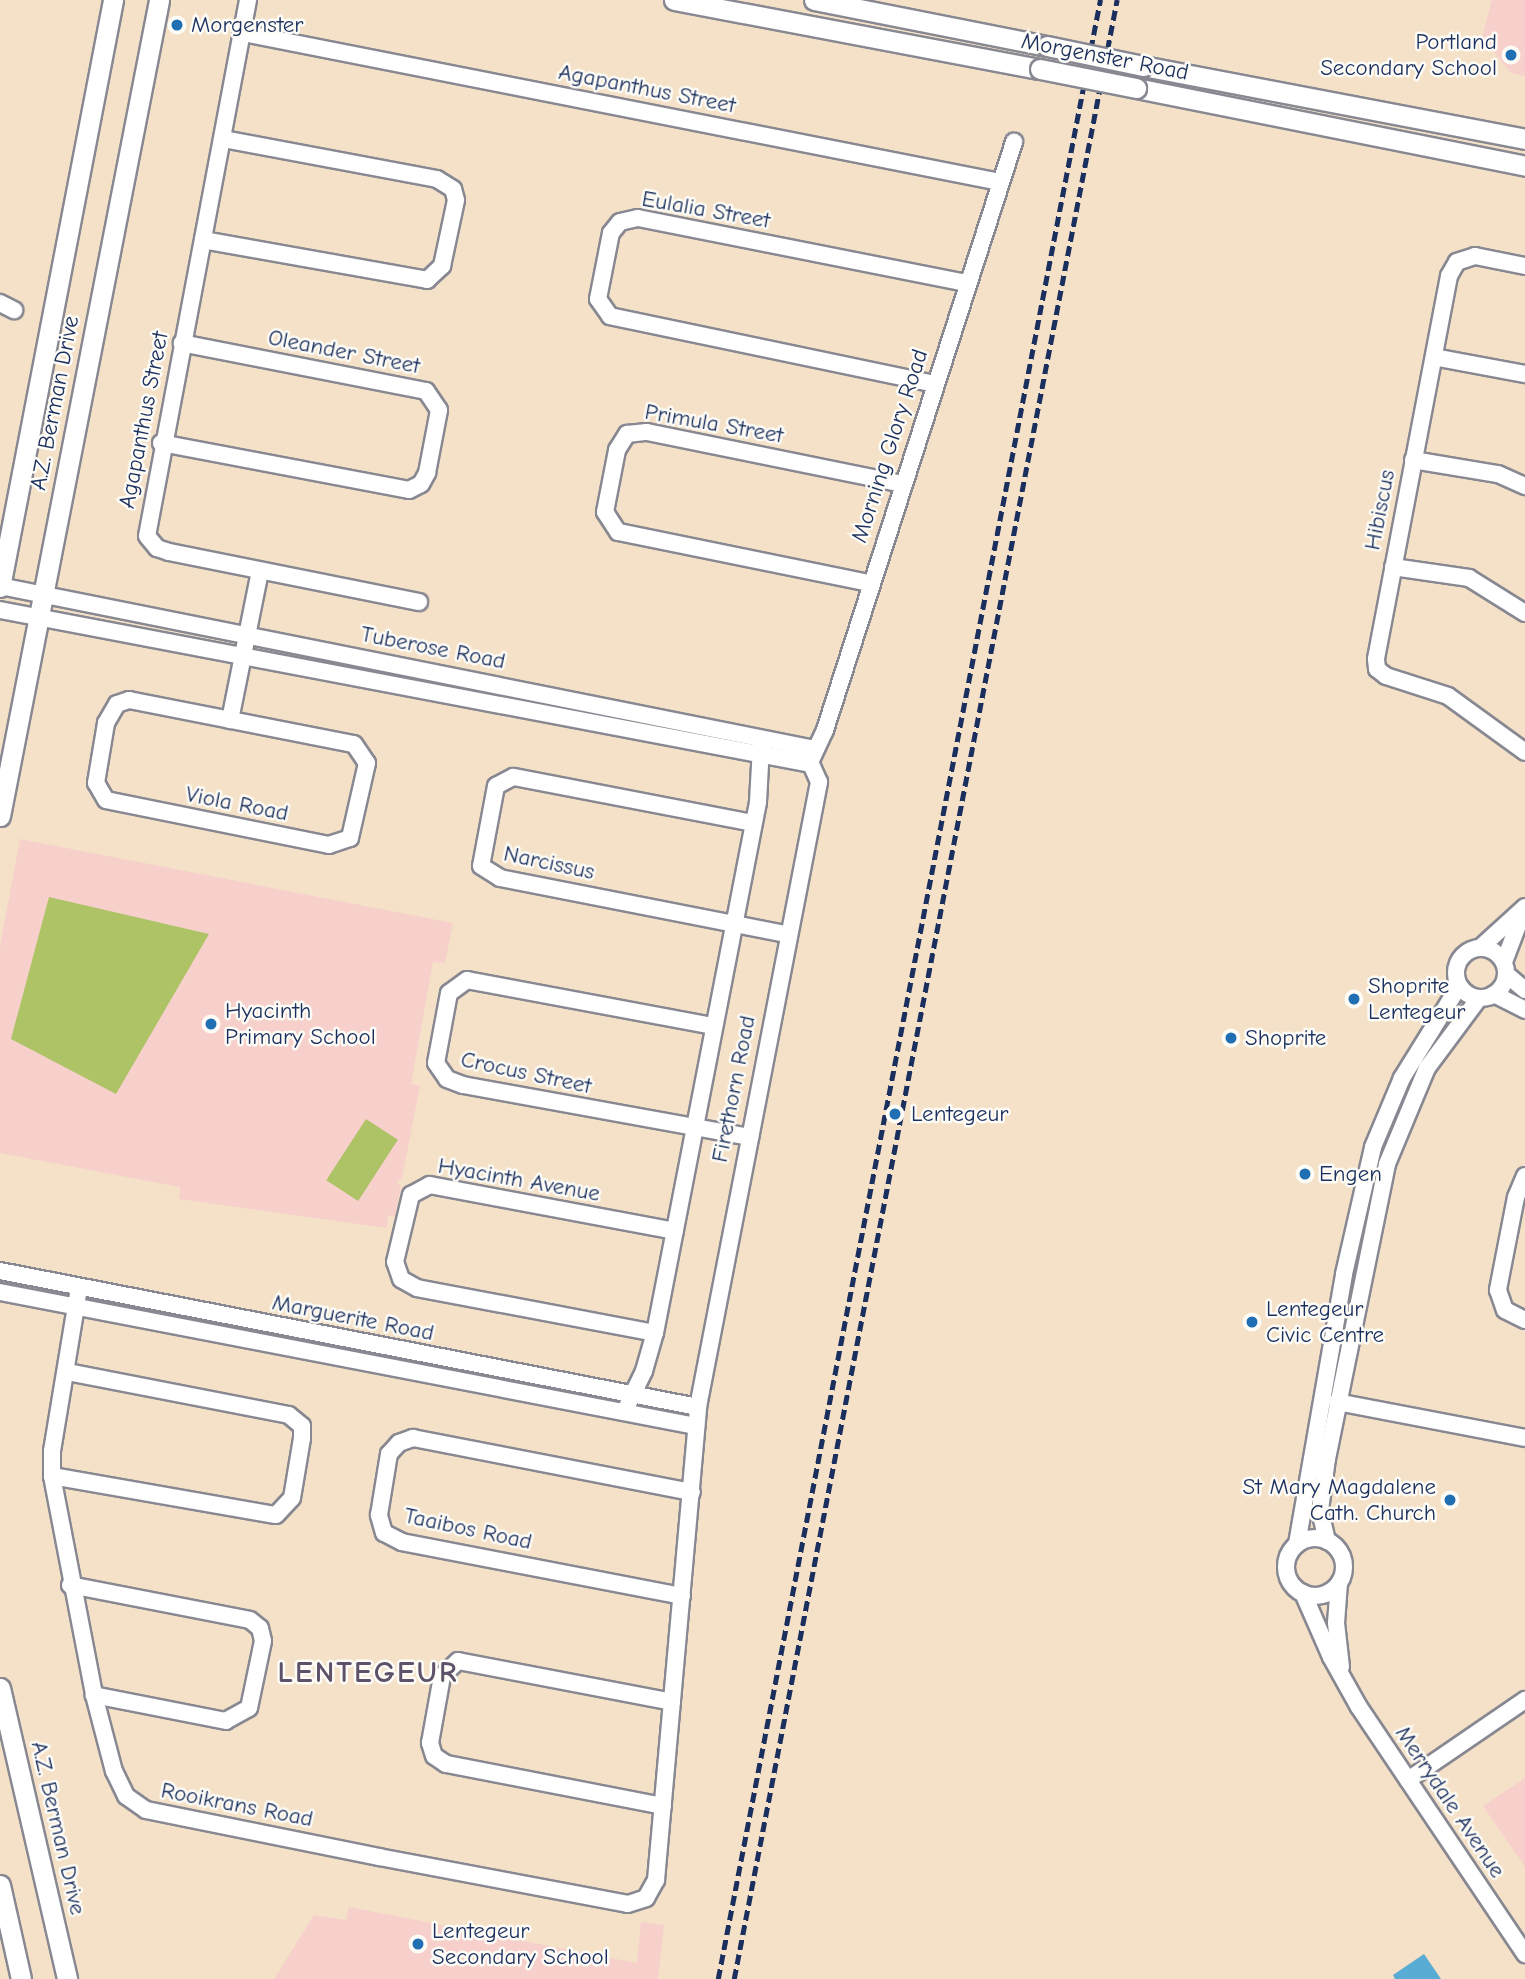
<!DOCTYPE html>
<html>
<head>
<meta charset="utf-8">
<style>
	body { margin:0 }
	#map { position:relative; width:1525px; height:1979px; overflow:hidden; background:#f4e1c7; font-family:"Comic Neue",sans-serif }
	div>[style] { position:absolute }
	.built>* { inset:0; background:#f7d0cb }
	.green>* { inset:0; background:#aec266; transform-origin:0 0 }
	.water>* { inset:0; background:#59add5 }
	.roads { filter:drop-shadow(2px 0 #888892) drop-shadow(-2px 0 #888892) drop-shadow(0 2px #888892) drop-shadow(0 -2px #888892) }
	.minor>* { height:16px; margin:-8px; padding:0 8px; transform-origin:8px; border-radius:8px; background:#fff }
	.minor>.ring { margin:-8px; padding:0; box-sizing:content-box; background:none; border:16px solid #fff; border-radius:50% }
	.major>* { height:19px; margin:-9.5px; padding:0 9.5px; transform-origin:9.5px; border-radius:9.5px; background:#fff }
	.rail>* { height:4.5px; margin-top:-2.25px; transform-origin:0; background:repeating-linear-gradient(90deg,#1b2f5e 0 10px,transparent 0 15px) }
	.bridges { filter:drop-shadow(2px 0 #888892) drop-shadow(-2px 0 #888892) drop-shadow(0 2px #888892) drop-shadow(0 -2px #888892) }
	.major-bridge>* { height:19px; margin:-9.5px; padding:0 9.5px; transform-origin:9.5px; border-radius:9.5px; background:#fff }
	.dots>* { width:19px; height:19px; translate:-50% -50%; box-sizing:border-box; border:4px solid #fdfcf7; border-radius:50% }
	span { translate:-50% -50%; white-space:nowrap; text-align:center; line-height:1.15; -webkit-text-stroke:5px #fdfcf7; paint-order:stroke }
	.poi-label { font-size:23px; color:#1b2f5e }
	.left { translate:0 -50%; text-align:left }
	.right { translate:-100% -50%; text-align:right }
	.street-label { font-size:23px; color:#1b2f5e }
	.district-label { font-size:30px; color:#5e526a; font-weight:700; letter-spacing:2px }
</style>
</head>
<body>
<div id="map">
	<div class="built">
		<div style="clip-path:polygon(1492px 0,1525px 0,1525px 76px,1511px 73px,1482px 37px)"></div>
		<div style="clip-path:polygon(20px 839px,453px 923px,445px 963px,433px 962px,411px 1084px,420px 1086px,402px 1178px,396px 1183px,401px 1185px,395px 1217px,388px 1215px,387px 1228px,179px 1199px,180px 1187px,0 1153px,0 946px)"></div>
		<div style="clip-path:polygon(1525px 1778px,1525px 1867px,1483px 1806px)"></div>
		<div style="clip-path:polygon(349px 1907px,637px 1963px,641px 1922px,664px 1925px,658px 1979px,274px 1979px,314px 1915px,346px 1920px)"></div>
	</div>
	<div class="green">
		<div style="clip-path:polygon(49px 897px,209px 934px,116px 1094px,11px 1039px)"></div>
		<div style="left:366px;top:1119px;width:38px;height:73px;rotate:33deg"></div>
	</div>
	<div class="water">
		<div style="clip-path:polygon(1424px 1954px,1441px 1979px,1395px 1979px,1393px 1975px)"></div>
	</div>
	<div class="roads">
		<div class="minor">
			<div style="left:248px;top:0;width:545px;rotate:100.67deg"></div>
			<div style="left:147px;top:536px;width:16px;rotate:50deg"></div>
			<div style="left:157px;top:548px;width:13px;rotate:18deg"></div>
			<div style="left:169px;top:552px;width:255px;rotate:11.3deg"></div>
			<div style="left:243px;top:33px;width:772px;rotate:11.14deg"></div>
			<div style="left:203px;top:240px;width:228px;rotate:10.1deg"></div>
			<div style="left:427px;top:280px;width:21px;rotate:-43deg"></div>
			<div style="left:442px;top:266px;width:67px;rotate:-78deg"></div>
			<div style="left:456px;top:200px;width:11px;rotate:-105deg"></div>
			<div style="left:453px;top:189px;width:19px;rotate:-148deg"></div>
			<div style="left:437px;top:179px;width:218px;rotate:-169.4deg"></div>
			<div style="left:1525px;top:266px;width:51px;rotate:-168.7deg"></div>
			<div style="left:1475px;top:256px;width:19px;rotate:162deg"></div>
			<div style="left:1457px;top:262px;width:16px;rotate:120deg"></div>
			<div style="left:1449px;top:276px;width:390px;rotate:100.8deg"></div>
			<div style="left:1376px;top:659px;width:10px;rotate:84deg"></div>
			<div style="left:1377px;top:669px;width:11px;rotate:38deg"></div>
			<div style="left:1386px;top:676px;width:65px;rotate:17.9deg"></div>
			<div style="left:1448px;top:696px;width:95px;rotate:36deg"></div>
			<div style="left:0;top:303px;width:16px;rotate:27deg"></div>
			<div style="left:1434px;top:357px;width:93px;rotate:10.6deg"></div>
			<div style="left:935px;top:384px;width:332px;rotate:-168.2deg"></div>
			<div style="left:610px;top:316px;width:21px;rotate:-125deg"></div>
			<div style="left:598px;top:299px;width:67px;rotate:-78.9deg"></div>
			<div style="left:611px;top:233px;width:14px;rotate:-51deg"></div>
			<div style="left:620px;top:222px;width:18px;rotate:-13deg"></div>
			<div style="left:638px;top:218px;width:334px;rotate:11.2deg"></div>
			<div style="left:161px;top:443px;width:252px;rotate:10.7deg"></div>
			<div style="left:409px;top:490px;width:13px;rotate:-27deg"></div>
			<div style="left:421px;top:484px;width:13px;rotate:-61deg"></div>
			<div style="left:427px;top:473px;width:64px;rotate:-79.2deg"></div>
			<div style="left:439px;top:410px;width:23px;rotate:-124deg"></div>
			<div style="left:426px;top:391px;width:249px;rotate:-168.9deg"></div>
			<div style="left:1413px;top:460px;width:86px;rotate:9.4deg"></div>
			<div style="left:1498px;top:474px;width:30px;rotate:24deg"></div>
			<div style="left:1393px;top:567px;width:77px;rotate:8.2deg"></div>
			<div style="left:1469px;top:578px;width:66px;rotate:32deg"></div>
			<div style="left:869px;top:583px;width:256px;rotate:-168.5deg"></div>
			<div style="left:618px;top:532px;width:24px;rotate:-123deg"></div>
			<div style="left:605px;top:512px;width:63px;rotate:-79deg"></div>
			<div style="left:617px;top:450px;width:19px;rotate:-58deg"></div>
			<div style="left:627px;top:434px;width:20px;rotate:-6deg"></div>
			<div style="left:647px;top:432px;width:261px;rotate:11.5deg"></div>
			<div style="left:0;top:586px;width:830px;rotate:11.32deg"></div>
			<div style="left:0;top:610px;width:825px;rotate:10.75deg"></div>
			<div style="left:129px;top:700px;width:229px;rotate:11.1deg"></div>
			<div style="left:354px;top:744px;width:23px;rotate:56deg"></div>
			<div style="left:367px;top:763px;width:77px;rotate:102.8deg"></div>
			<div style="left:350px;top:838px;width:22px;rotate:162deg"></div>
			<div style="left:329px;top:845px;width:227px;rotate:-168.6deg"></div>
			<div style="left:106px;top:800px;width:20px;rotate:-120deg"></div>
			<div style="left:96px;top:783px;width:61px;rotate:-80.5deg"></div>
			<div style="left:106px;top:723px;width:22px;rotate:-60deg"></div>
			<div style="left:117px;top:704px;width:13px;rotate:-18deg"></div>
			<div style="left:230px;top:720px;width:152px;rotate:-78.6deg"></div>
			<div style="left:812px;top:758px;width:31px;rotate:-65deg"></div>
			<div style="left:825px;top:730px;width:618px;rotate:-72.18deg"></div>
			<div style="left:753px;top:823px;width:244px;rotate:-169.1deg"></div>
			<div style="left:513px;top:777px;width:19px;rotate:152deg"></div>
			<div style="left:496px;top:786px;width:81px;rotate:100.6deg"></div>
			<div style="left:481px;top:866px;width:22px;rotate:32deg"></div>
			<div style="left:500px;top:878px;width:291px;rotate:11.1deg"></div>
			<div style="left:1480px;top:948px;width:61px;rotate:-42.3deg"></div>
			<div class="ring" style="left:1456px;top:948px;width:34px;height:34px"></div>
			<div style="left:1504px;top:962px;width:53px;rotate:-69.2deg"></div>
			<div style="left:1506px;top:974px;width:25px;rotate:40deg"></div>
			<div style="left:1494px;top:994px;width:35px;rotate:27deg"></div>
			<div style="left:713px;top:1026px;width:250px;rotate:-169.4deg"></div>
			<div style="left:467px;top:980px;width:22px;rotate:144deg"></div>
			<div style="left:449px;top:993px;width:71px;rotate:100.5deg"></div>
			<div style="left:436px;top:1063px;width:19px;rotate:55deg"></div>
			<div style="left:447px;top:1079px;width:17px;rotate:21deg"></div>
			<div style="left:463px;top:1085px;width:292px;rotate:10.3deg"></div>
			<div style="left:1525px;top:1176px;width:23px;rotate:113deg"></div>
			<div style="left:1516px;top:1197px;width:95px;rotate:101deg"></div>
			<div style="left:1498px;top:1290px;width:21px;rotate:71deg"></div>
			<div style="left:1505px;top:1310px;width:22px;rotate:27deg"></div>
			<div style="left:0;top:1271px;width:711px;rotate:11.03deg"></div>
			<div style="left:79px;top:1288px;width:165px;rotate:99.4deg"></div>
			<div style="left:52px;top:1451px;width:25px;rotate:90deg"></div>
			<div style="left:52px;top:1476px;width:223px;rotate:79.1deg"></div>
			<div style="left:94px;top:1695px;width:79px;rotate:75.3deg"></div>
			<div style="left:114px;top:1771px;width:28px;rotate:64deg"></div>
			<div style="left:126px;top:1796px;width:24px;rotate:35deg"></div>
			<div style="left:146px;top:1810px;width:238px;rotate:11.4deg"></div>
			<div style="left:379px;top:1857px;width:253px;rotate:10.7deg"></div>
			<div style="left:628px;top:1904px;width:19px;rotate:-18deg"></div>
			<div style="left:646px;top:1898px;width:21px;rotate:-61deg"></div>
			<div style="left:656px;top:1880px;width:475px;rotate:-84.9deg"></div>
			<div style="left:698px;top:1407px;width:637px;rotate:-79.04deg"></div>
			<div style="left:819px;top:782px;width:20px;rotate:-114deg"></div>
			<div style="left:0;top:1292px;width:709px;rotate:10.9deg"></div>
			<div style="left:655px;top:1333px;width:242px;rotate:-169.3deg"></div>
			<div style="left:417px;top:1288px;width:18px;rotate:-151deg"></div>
			<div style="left:401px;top:1279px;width:18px;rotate:-109deg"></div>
			<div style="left:395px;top:1262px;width:69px;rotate:-76.6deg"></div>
			<div style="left:411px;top:1195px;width:21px;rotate:-28deg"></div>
			<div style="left:430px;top:1185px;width:249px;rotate:10.6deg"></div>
			<div style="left:1337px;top:1402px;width:191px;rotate:10.8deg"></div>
			<div style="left:628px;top:1404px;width:37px;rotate:-64deg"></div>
			<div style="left:644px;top:1371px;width:40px;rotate:-74deg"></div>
			<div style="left:655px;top:1333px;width:541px;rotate:-79.02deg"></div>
			<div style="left:758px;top:802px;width:55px;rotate:-86.9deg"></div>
			<div style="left:52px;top:1476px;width:227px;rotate:9.9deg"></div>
			<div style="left:276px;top:1515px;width:23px;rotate:-47deg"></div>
			<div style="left:292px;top:1498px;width:61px;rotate:-80.5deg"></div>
			<div style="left:302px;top:1438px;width:12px;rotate:-90deg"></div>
			<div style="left:302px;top:1426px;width:17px;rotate:-140deg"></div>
			<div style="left:289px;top:1415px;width:225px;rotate:-169deg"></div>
			<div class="ring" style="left:1286px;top:1538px;width:42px;height:42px"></div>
			<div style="left:1327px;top:1541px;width:32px;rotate:-103deg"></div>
			<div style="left:1320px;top:1510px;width:51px;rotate:-82.2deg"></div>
			<div style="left:1327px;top:1459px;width:301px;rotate:-78.5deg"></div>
			<div style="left:1387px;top:1164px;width:104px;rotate:-67.4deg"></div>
			<div style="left:1427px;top:1068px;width:87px;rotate:-53.4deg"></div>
			<div style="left:1297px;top:1544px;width:274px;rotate:-80.1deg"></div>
			<div style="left:1344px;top:1274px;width:130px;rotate:-77.1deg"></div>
			<div style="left:1373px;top:1147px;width:75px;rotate:-67.2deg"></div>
			<div style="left:1402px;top:1078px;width:108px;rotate:-58.2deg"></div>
			<div style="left:1339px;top:1583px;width:40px;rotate:94.3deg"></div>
			<div style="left:1336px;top:1623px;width:44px;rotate:83.5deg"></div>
			<div style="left:70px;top:1585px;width:183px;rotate:11deg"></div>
			<div style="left:250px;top:1620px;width:13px;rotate:39deg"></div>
			<div style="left:260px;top:1628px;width:13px;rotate:77deg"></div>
			<div style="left:263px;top:1641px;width:68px;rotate:101.8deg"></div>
			<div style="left:249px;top:1708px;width:26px;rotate:151deg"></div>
			<div style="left:226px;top:1721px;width:135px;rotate:-168.9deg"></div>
			<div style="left:1303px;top:1593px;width:70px;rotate:66.4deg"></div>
			<div style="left:1331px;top:1657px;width:57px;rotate:60.8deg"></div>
			<div style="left:1359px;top:1707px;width:298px;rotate:56.1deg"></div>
			<div style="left:682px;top:1596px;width:285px;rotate:-169.1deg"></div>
			<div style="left:402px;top:1542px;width:20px;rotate:-153deg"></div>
			<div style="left:384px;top:1533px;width:19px;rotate:-106deg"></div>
			<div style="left:379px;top:1515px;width:62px;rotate:-80.7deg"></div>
			<div style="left:389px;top:1454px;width:15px;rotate:-48deg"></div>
			<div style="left:399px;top:1443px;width:15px;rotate:-20deg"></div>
			<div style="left:413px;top:1438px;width:284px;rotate:11deg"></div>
			<div style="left:1408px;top:1780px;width:142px;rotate:-34.4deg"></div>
			<div style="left:663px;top:1806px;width:221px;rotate:-169deg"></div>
			<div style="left:446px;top:1764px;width:14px;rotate:-146deg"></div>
			<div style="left:434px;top:1756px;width:14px;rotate:-107deg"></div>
			<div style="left:430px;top:1743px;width:68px;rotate:-79.8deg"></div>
			<div style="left:442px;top:1676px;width:22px;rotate:-43deg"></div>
			<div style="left:458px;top:1661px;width:218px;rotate:10.8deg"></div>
		</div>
		<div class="major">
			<div style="left:674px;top:0;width:372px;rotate:10.7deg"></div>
			<div style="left:814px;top:0;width:237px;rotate:11.2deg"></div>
			<div style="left:1143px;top:66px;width:389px;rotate:10.8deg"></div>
			<div style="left:1136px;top:88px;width:397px;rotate:11.3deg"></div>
			<div style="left:0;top:587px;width:598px;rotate:-79.1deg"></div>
			<div style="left:0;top:816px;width:831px;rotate:-78.97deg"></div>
			<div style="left:0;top:1688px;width:299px;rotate:77deg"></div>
			<div style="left:0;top:1885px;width:96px;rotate:77.4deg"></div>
		</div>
	</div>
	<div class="rail">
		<div style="left:718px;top:1979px;width:2016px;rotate:-79.07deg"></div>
		<div style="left:734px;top:1979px;width:2016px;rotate:-79.05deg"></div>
	</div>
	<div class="bridges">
		<div class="major-bridge">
			<div style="left:1047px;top:46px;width:98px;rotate:11.8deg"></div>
			<div style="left:1040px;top:69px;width:98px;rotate:11.2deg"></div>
		</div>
	</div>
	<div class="dots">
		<div style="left:177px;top:25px;background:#1f6fb2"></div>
		<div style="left:1511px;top:55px;background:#1f6fb2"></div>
		<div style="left:1354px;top:999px;background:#1f6fb2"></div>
		<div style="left:211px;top:1024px;background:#1f6fb2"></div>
		<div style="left:1231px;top:1038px;background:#1f6fb2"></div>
		<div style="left:895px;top:1114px;background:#1f6fb2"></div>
		<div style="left:1305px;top:1174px;background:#1f6fb2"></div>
		<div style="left:1252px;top:1322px;background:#1f6fb2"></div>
		<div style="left:1450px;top:1500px;background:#1f6fb2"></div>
		<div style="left:418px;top:1944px;background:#1f6fb2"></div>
	</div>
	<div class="poi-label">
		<span class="left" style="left:191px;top:25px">Morgenster</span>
		<span class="right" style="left:1497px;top:55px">Portland<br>Secondary School</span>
		<span class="left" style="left:1368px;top:999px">Shoprite<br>Lentegeur</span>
		<span class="left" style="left:225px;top:1024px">Hyacinth<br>Primary School</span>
		<span class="left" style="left:1245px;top:1038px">Shoprite</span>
		<span class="left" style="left:911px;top:1114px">Lentegeur</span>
		<span class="left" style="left:1319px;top:1174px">Engen</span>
		<span class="left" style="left:1266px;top:1322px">Lentegeur<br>Civic Centre</span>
		<span class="right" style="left:1436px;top:1500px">St Mary Magdalene<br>Cath. Church</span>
		<span class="left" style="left:432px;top:1944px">Lentegeur<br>Secondary School</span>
	</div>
	<div class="street-label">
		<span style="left:1105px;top:57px;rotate:11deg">Morgenster Road</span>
		<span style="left:647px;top:89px;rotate:11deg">Agapanthus Street</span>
		<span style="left:706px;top:210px;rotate:10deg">Eulalia Street</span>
		<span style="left:344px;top:352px;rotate:11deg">Oleander Street</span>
		<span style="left:55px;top:403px;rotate:-79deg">A.Z. Berman Drive</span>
		<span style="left:144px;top:420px;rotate:-79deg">Agapanthus Street</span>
		<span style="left:714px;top:424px;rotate:10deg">Primula Street</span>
		<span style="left:890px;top:446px;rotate:-72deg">Morning Glory Road</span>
		<span style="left:1380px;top:510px;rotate:-79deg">Hibiscus</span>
		<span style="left:433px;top:648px;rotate:11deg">Tuberose Road</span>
		<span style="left:237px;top:804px;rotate:11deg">Viola Road</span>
		<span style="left:549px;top:863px;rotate:12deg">Narcissus</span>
		<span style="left:526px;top:1073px;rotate:12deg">Crocus Street</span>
		<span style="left:734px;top:1089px;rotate:-79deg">Firethorn Road</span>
		<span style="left:519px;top:1180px;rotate:10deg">Hyacinth Avenue</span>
		<span style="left:353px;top:1318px;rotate:11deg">Marguerite Road</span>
		<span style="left:468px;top:1529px;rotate:12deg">Taaibos Road</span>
		<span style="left:1450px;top:1802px;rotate:56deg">Merrydale Avenue</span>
		<span style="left:237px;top:1805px;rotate:11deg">Rooikrans Road</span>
		<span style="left:58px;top:1828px;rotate:77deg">A.Z. Berman Drive</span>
	</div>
	<div class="district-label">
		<span style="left:368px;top:1673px">LENTEGEUR</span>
	</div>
</div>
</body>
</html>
